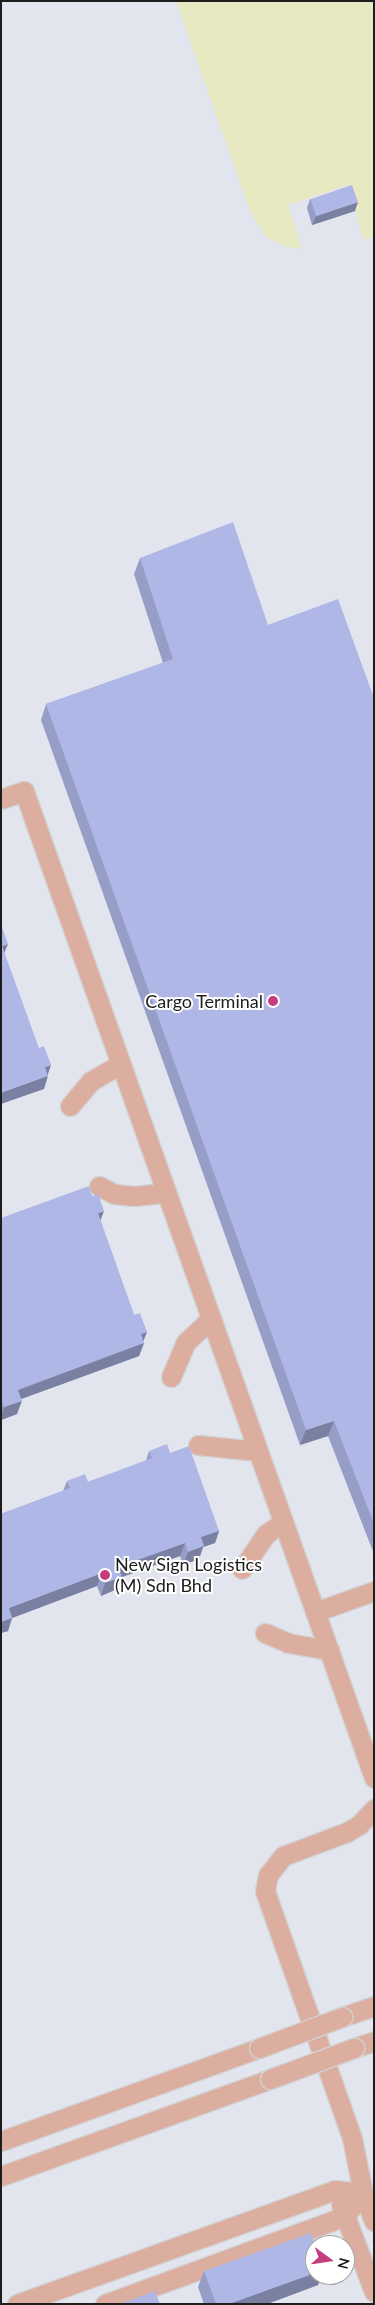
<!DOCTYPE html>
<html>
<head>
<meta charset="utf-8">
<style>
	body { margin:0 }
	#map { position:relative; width:375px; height:2305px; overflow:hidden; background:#f4f4f7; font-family:Lato,sans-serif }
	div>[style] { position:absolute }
	.built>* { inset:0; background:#e3e5ee }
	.green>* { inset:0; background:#e6e9c2 }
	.roads { filter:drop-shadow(1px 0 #d2d2d4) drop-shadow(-1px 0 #d2d2d4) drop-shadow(0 1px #d2d2d4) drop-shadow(0 -1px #d2d2d4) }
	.street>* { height:19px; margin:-9.5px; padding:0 9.5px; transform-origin:9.5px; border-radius:9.5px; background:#dcae9f }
	.bridges { filter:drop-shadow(1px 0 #d2d2d4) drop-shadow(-1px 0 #d2d2d4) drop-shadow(0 1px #d2d2d4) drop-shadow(0 -1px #d2d2d4) }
	.street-bridge>* { height:19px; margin:-9.5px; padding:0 9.5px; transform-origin:9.5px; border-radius:9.5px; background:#dcae9f }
	.wall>* { inset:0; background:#969dc6 }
	.shaded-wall>* { inset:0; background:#7a80a1 }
	.building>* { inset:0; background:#aeb7e6; transform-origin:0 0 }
	.dots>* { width:14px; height:14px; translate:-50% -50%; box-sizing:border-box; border:2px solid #fff; border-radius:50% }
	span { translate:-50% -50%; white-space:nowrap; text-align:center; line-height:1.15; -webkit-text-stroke:4px #fff; paint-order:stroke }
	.poi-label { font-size:18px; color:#1d1d1e }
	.right { translate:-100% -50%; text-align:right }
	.left { translate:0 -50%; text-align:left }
	.frame { position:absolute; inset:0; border:2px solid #1d1d1e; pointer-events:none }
	.north { position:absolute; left:305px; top:2235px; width:50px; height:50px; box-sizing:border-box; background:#fff; border:1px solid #a5a5a5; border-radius:50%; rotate:104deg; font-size:14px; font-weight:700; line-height:20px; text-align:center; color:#1d1d1e }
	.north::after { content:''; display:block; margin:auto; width:18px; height:22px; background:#c43e7e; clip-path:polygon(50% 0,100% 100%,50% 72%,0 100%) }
</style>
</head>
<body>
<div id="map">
	<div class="built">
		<div style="clip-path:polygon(evenodd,1px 1px,374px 1px,374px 2304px,1px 2304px,1px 1px,315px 2245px,345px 2245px,345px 2275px,315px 2275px,315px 2245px)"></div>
	</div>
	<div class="green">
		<div style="clip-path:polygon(176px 1px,374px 1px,374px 236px,364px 240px,348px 185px,288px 205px,302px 249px,287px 247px,266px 237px,250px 211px)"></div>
	</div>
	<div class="roads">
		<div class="street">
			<div style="left:1px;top:799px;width:24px;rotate:-19deg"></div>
			<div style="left:24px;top:791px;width:1047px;rotate:70.47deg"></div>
			<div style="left:70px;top:1106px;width:33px;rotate:-50deg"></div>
			<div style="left:91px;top:1081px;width:32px;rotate:-30deg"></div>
			<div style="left:99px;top:1186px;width:18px;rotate:27deg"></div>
			<div style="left:115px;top:1194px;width:19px;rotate:6deg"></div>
			<div style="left:134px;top:1196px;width:31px;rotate:-6deg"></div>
			<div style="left:171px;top:1377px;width:38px;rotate:-67deg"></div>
			<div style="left:186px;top:1342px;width:33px;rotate:-43deg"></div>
			<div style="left:198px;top:1445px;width:60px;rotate:5.7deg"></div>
			<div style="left:242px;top:1569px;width:42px;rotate:-55.6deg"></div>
			<div style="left:266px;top:1534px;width:21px;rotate:-35deg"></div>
			<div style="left:315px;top:1612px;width:63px;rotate:-19.6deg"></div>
			<div style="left:265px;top:1633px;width:25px;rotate:23deg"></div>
			<div style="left:288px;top:1643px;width:42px;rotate:9.7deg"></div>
			<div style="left:374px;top:1809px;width:22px;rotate:133deg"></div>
			<div style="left:359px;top:1825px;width:14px;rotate:150deg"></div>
			<div style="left:347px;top:1832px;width:68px;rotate:159.4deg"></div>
			<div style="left:283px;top:1856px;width:24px;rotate:128deg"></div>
			<div style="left:268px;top:1875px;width:16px;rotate:101deg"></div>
			<div style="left:265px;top:1891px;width:262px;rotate:70.6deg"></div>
			<div style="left:352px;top:2138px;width:56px;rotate:78.7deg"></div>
			<div style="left:363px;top:2193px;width:30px;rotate:69deg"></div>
			<div style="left:342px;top:2017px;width:34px;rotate:-19deg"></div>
			<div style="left:354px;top:2048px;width:21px;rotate:-19deg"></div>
			<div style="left:1px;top:2141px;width:274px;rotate:-19.8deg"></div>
			<div style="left:1px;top:2176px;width:286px;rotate:-19.8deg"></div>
			<div style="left:341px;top:2205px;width:93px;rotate:69.2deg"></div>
			<div style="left:17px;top:2304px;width:338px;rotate:-19.7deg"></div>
			<div style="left:335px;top:2190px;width:28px;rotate:6deg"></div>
			<div style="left:105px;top:2304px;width:256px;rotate:-20.1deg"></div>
			<div style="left:345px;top:2216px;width:29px;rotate:-52deg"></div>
		</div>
	</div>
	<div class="bridges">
		<div class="street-bridge">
			<div style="left:259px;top:2048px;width:89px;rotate:-20.5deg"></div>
			<div style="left:270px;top:2079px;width:90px;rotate:-20.3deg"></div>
		</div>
	</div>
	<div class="wall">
		<div style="clip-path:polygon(310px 199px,355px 211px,312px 225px,307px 208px)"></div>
		<div style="clip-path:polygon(140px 558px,268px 625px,374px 698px,374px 1554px,328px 1436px,300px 1445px,41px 720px,46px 704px,163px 663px,134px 574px)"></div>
		<div style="clip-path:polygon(1px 1218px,100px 1220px,134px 1315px,147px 1332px,143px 1342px,144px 1343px,139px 1356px,21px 1399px,17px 1414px,1px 1420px)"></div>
		<div style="clip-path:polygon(149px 1451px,170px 1453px,219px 1531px,215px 1543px,203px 1547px,199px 1559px,183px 1565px,180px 1556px,122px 1577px,117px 1589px,101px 1596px,97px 1586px,12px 1618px,8px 1631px,1px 1633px,1px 1514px,63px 1491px,67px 1481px,88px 1482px,146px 1461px)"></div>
		<div style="clip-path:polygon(204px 2271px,315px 2275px,322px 2275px,318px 2285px,267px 2304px,204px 2304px,198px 2287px)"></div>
	</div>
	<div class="shaded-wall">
		<div style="clip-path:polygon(358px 202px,355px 211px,312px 225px,316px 216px)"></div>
		<div style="clip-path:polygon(8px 944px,3px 956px,2px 946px)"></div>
		<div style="clip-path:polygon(51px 1065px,47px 1077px,48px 1076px,44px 1089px,1px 1104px,1px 1093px,45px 1067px)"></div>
		<div style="clip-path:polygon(104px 1211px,99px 1224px,98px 1213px)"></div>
		<div style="clip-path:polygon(147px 1332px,142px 1344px,144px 1343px,139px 1356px,13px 1402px,18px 1390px)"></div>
		<div style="clip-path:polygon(22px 1401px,17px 1414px,1px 1420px,1px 1416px,4px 1407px)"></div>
		<div style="clip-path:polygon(334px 1421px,328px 1436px,300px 1445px,306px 1430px)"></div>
		<div style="clip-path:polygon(219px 1531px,215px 1543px,203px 1547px,199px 1559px,183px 1565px,188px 1552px,201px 1537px)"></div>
		<div style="clip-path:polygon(185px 1543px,180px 1556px,122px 1577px,117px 1589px,101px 1596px,105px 1583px,118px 1567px)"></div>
		<div style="clip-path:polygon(102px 1573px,97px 1586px,4px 1621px,9px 1608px)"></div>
		<div style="clip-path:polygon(12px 1618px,8px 1631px,1px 1633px,1px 1622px)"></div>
		<div style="clip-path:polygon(315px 2273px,315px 2275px,322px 2275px,318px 2285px,267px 2304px,229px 2304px)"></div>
	</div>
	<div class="building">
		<div style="left:352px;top:185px;width:18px;height:44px;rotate:71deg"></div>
		<div style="clip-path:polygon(233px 522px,268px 625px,338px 599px,374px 698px,374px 1524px,334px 1421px,306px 1430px,46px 704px,173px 659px,140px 558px)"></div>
		<div style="clip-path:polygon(1px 927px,2px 927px,8px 944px,2px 946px,39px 1048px,44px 1046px,51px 1065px,45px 1067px,48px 1076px,1px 1093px)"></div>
		<div style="clip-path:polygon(89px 1186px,92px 1196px,98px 1194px,104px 1211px,98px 1213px,134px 1315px,140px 1313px,147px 1332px,141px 1334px,144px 1343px,18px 1390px,22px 1401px,4px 1407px,1px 1399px,1px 1218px)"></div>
		<div style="clip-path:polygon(167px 1444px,170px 1453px,189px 1446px,219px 1531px,201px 1537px,204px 1546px,188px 1552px,185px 1543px,118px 1567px,122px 1577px,105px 1583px,102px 1573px,9px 1608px,12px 1618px,1px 1622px,1px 1514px,70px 1488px,67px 1481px,85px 1474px,88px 1482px,152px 1458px,149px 1451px)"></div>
		<div style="clip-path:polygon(311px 2233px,315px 2245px,315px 2273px,229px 2304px,216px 2304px,204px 2271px)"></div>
		<div style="clip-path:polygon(155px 2291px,160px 2304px,120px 2304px)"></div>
	</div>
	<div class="dots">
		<div style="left:273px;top:1001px;background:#c43e7e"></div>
		<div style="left:105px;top:1575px;background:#c43e7e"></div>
	</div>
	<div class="poi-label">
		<span class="right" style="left:263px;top:1001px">Cargo Terminal</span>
		<span class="left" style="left:115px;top:1575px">New Sign Logistics<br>(M) Sdn Bhd</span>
	</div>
	<div class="frame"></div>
	<div class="north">N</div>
</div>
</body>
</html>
